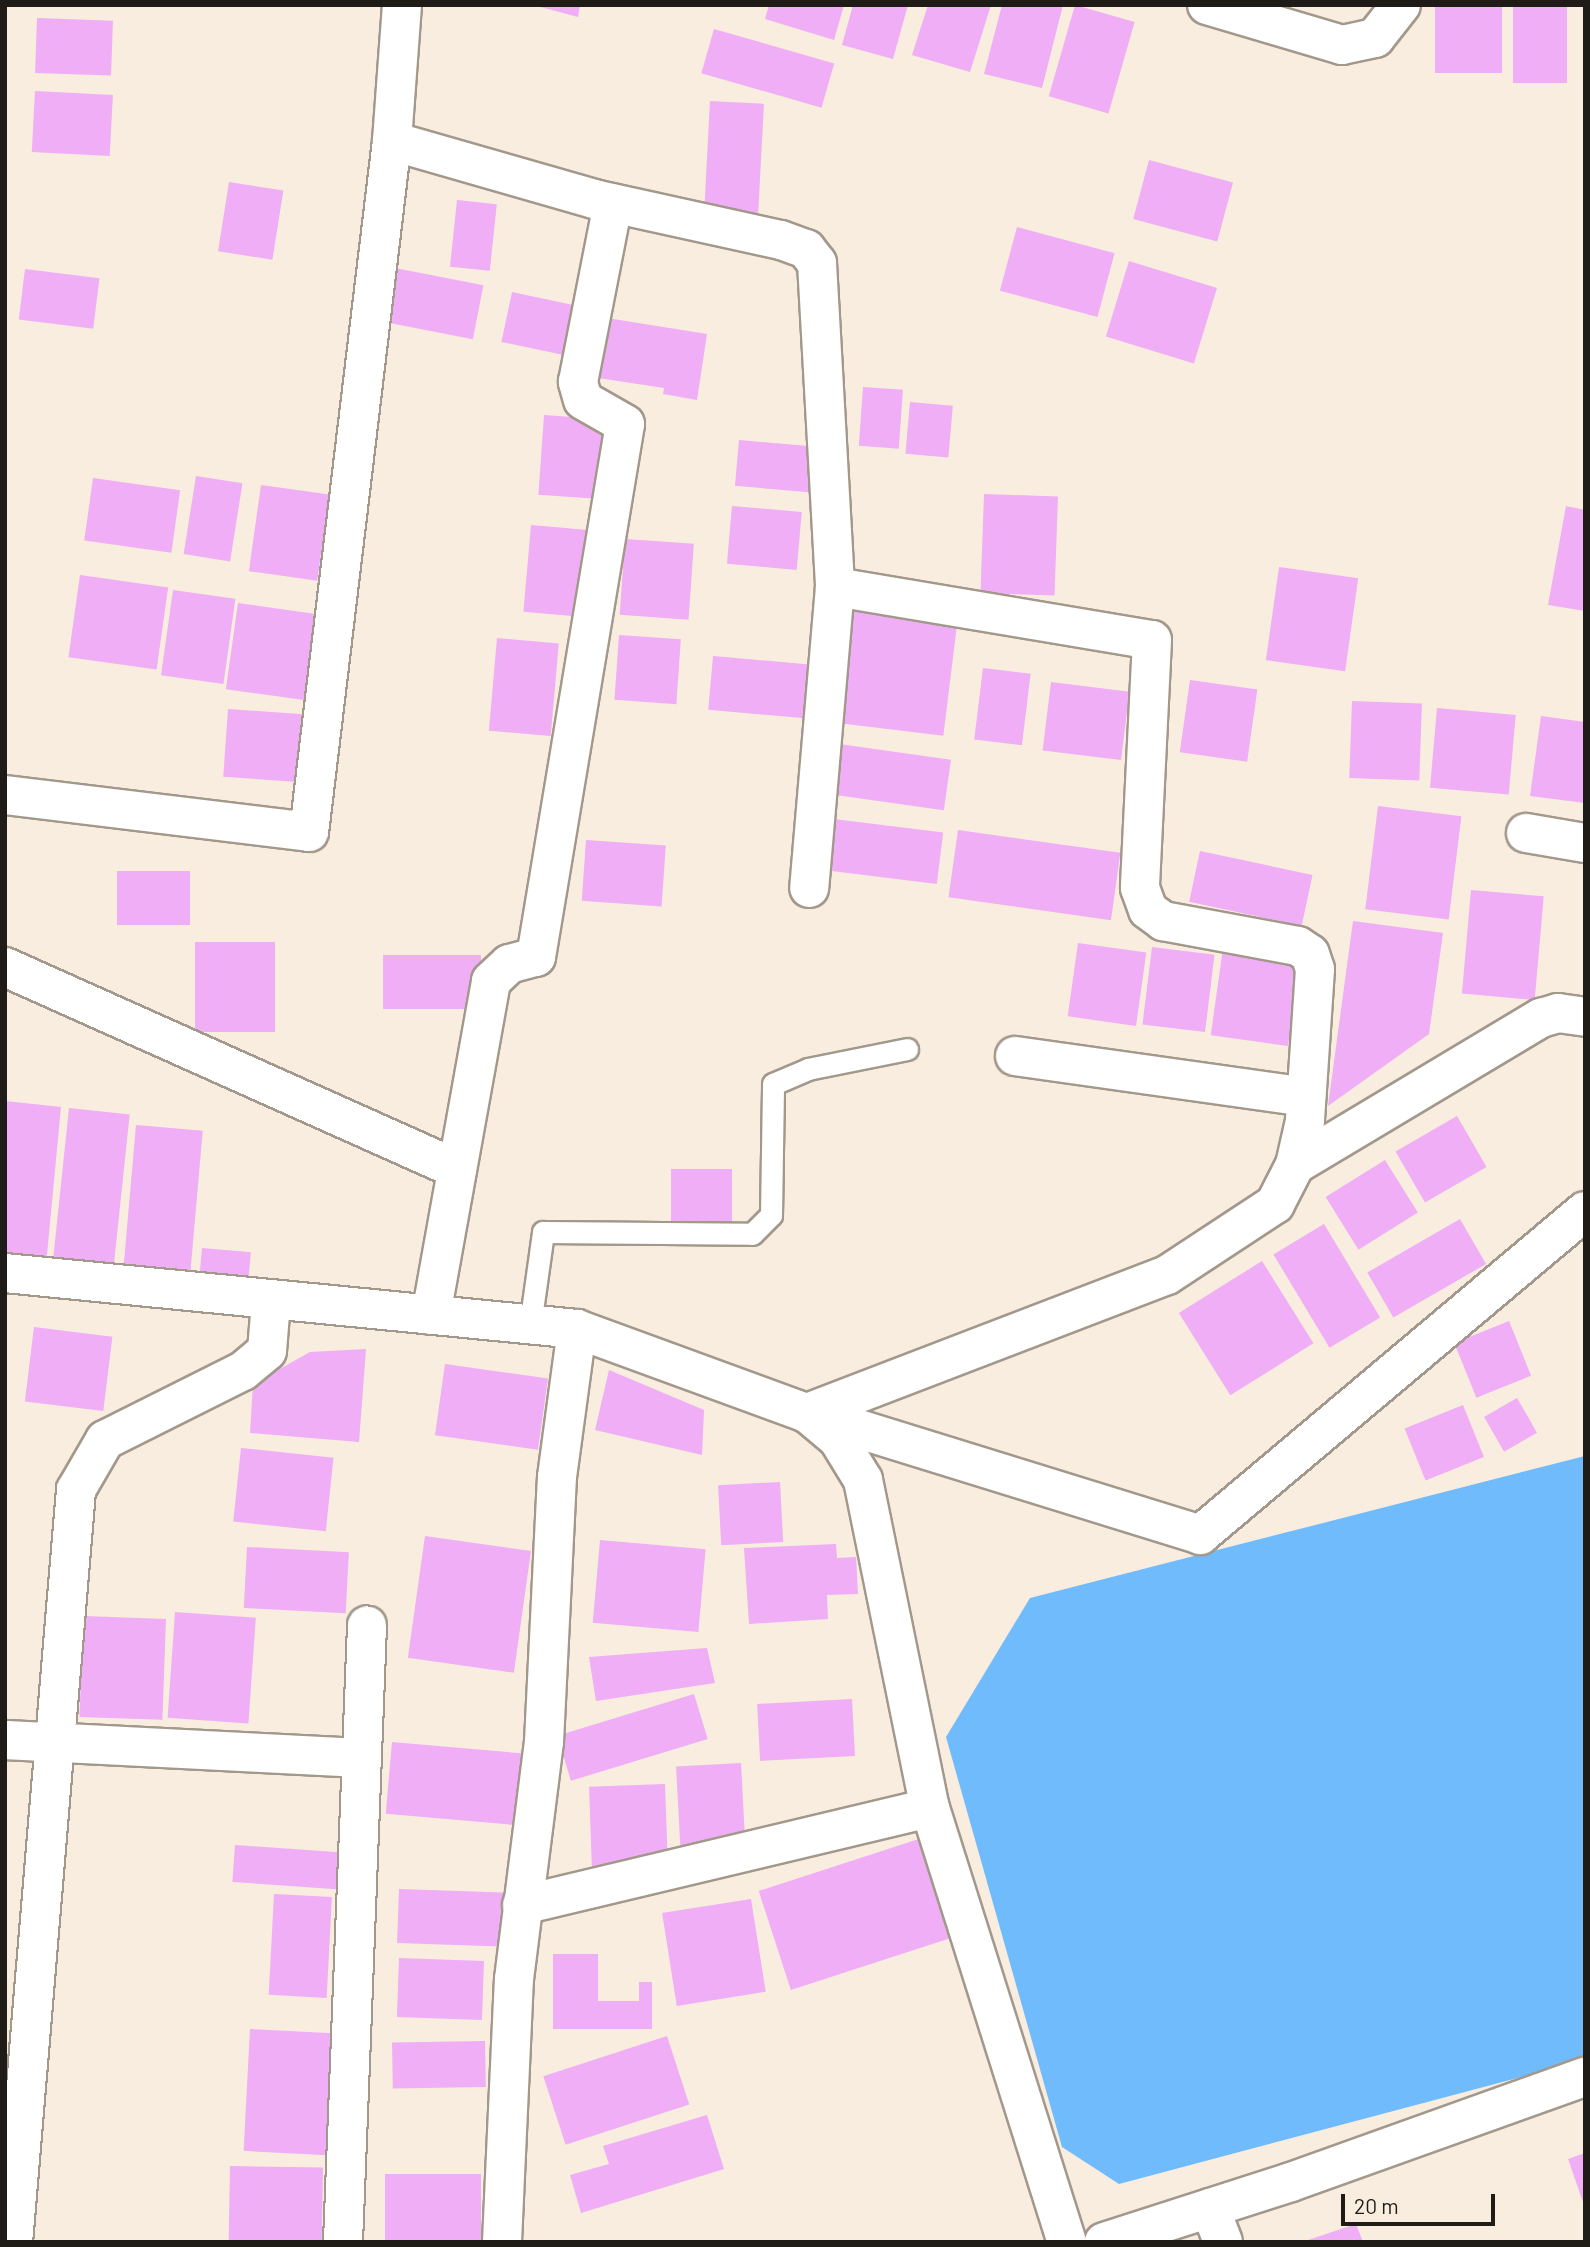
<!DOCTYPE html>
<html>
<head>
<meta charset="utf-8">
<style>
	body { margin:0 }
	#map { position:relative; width:1590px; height:2247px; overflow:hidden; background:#f8edde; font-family:Barlow,sans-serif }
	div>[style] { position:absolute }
	.water>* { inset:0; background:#6fbbfc }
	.building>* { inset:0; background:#efaef6; transform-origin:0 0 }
	.roads { filter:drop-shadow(2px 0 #a2988b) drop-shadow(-2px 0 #a2988b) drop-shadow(0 2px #a2988b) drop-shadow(0 -2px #a2988b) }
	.service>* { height:21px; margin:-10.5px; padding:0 10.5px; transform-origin:10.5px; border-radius:10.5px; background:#fff }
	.minor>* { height:38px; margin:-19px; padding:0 19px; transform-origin:19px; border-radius:19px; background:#fff }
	span { translate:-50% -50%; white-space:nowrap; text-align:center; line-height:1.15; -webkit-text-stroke:5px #f8edde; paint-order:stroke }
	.frame { position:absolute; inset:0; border:7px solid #1f1b16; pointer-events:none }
	.scale { position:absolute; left:1341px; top:2194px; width:154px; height:32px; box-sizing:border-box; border:4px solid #1f1b16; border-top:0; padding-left:9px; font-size:21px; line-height:24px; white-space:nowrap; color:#1f1b16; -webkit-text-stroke:5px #f8edde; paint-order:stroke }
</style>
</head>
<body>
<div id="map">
	<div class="water">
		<div style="clip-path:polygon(1585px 1456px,1585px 2060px,1119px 2184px,1062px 2147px,946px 1737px,1030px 1598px)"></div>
	</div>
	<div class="building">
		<div style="clip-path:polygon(533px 5px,580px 5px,578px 17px)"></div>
		<div style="clip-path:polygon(769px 5px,844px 5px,834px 40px,765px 19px)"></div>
		<div style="clip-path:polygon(853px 5px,908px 5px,893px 59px,842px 45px)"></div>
		<div style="clip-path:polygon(928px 5px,991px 5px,970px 72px,912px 55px)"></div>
		<div style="clip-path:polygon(1002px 5px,1063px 5px,1042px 88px,984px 74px)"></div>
		<div style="left:1075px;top:5px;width:62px;height:95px;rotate:16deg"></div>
		<div style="left:1435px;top:5px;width:67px;height:68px"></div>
		<div style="left:1513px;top:5px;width:54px;height:78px"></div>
		<div style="left:37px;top:18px;width:76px;height:55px;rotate:2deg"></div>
		<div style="left:714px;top:29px;width:125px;height:46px;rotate:16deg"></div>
		<div style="left:35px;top:91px;width:78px;height:61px;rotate:3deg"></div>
		<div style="left:710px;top:101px;width:54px;height:110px;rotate:3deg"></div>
		<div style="left:1149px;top:160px;width:87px;height:61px;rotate:15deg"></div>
		<div style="left:229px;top:182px;width:55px;height:70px;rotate:9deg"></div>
		<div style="left:457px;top:200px;width:40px;height:67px;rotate:6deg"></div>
		<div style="left:1017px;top:227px;width:101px;height:66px;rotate:15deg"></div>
		<div style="left:1129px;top:261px;width:92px;height:79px;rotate:17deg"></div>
		<div style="left:395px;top:268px;width:90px;height:55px;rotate:11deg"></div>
		<div style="left:25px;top:269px;width:75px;height:51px;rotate:7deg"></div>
		<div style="left:512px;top:292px;width:66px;height:51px;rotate:12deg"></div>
		<div style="clip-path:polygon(607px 318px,707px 334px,697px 400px,663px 394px,664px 388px,598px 378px)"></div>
		<div style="left:863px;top:387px;width:40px;height:59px;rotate:4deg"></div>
		<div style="left:910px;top:402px;width:43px;height:52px;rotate:5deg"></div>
		<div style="left:544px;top:415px;width:65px;height:80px;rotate:4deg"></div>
		<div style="left:739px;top:440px;width:86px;height:46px;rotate:5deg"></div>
		<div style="left:196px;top:476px;width:47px;height:79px;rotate:9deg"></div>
		<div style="left:93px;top:478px;width:88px;height:63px;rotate:8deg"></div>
		<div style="left:261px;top:485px;width:69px;height:87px;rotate:8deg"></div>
		<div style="left:984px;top:494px;width:74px;height:99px;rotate:2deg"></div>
		<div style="left:732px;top:506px;width:70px;height:58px;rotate:5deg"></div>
		<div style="clip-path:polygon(1566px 506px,1585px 510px,1585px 611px,1548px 605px)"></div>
		<div style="left:531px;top:525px;width:66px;height:87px;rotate:5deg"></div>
		<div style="left:625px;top:539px;width:69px;height:76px;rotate:4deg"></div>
		<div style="left:1279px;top:567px;width:80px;height:94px;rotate:8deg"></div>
		<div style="left:80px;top:575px;width:89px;height:83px;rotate:8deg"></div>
		<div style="left:173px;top:590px;width:63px;height:86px;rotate:8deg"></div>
		<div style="left:238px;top:603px;width:84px;height:87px;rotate:8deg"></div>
		<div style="left:854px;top:610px;width:104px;height:114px;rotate:7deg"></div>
		<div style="left:619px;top:635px;width:62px;height:65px;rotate:4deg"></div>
		<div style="left:497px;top:638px;width:62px;height:93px;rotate:5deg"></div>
		<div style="left:713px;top:656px;width:100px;height:54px;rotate:5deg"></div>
		<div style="left:983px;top:668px;width:48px;height:72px;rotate:7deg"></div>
		<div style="left:1190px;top:680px;width:68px;height:73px;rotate:8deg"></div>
		<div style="left:1051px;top:682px;width:79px;height:69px;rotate:7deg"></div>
		<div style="left:1352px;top:701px;width:70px;height:77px;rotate:2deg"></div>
		<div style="left:1437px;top:708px;width:79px;height:80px;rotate:5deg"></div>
		<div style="left:228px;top:709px;width:75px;height:68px;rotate:4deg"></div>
		<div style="clip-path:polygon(1541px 716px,1585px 722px,1585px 803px,1530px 796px)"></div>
		<div style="left:839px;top:744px;width:113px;height:51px;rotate:8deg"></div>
		<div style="left:1378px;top:806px;width:84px;height:104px;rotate:7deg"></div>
		<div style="left:834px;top:819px;width:110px;height:52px;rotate:7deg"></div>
		<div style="left:958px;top:830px;width:164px;height:68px;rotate:8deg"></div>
		<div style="left:586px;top:840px;width:80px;height:61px;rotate:4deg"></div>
		<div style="left:1200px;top:851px;width:115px;height:52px;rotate:12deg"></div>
		<div style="left:190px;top:871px;width:54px;height:73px;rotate:90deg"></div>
		<div style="left:1471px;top:890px;width:73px;height:104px;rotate:5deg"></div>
		<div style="clip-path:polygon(1353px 921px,1443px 933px,1429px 1034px,1328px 1106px)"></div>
		<div style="left:275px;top:942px;width:90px;height:80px;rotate:90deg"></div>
		<div style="left:1078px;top:943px;width:69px;height:74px;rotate:8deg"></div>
		<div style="left:1152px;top:947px;width:63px;height:78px;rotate:7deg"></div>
		<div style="left:1223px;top:948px;width:78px;height:88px;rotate:8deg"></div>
		<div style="left:383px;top:955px;width:98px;height:54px"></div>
		<div style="clip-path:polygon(5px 1101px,61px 1107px,46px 1265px,5px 1261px)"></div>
		<div style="left:69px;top:1108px;width:61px;height:150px;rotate:6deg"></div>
		<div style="left:1457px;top:1116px;width:59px;height:71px;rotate:60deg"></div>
		<div style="left:136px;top:1125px;width:67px;height:157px;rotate:5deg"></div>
		<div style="left:1385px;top:1160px;width:62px;height:70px;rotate:58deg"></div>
		<div style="left:671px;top:1169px;width:61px;height:55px"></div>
		<div style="left:1460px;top:1219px;width:52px;height:107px;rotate:60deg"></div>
		<div style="left:1324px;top:1224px;width:109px;height:59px;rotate:59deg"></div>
		<div style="left:202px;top:1248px;width:49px;height:29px;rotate:5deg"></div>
		<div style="left:1262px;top:1261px;width:97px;height:98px;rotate:58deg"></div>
		<div style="left:1509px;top:1321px;width:59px;height:59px;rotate:68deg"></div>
		<div style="left:34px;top:1327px;width:79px;height:75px;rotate:7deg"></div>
		<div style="clip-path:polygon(366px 1349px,359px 1442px,250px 1433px,253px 1384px,310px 1352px)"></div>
		<div style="left:445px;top:1364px;width:104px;height:72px;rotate:8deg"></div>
		<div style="clip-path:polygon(609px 1370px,704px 1410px,702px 1455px,595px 1430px)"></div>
		<div style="left:1517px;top:1398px;width:40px;height:38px;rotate:60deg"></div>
		<div style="left:1463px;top:1405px;width:56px;height:63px;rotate:68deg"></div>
		<div style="left:241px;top:1448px;width:93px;height:74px;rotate:6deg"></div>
		<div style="left:780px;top:1482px;width:60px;height:62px;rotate:87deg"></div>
		<div style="left:425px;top:1536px;width:107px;height:123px;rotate:8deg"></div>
		<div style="left:600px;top:1540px;width:106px;height:83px;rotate:5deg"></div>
		<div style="clip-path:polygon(836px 1544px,837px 1558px,856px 1557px,858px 1594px,827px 1595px,828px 1619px,749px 1624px,744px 1548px)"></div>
		<div style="left:247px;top:1547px;width:102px;height:61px;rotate:3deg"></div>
		<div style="left:175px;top:1612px;width:81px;height:106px;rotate:4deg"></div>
		<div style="left:83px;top:1616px;width:83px;height:101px;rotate:2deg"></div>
		<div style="clip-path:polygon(707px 1648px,715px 1683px,596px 1701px,589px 1657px)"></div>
		<div style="left:694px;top:1694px;width:47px;height:143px;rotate:73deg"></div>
		<div style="left:852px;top:1699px;width:57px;height:95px;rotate:87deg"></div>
		<div style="left:392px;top:1742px;width:136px;height:72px;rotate:5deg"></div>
		<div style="left:741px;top:1763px;width:83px;height:65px;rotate:87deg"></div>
		<div style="left:665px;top:1784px;width:81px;height:76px;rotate:88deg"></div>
		<div style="left:928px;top:1836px;width:104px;height:178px;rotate:72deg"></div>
		<div style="left:235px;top:1845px;width:108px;height:37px;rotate:4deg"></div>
		<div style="left:399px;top:1889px;width:111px;height:54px;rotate:2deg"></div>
		<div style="left:274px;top:1894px;width:58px;height:101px;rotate:3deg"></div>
		<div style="left:751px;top:1899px;width:94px;height:90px;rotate:81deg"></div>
		<div style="clip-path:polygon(553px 1954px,598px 1954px,598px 2001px,639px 2001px,639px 1982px,652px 1982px,652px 2029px,553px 2029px)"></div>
		<div style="left:399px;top:1958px;width:85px;height:59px;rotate:2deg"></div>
		<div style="left:250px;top:2029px;width:83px;height:122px;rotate:3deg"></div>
		<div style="left:667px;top:2036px;width:72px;height:130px;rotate:72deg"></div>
		<div style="left:485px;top:2041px;width:46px;height:93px;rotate:89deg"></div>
		<div style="clip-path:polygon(707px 2115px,724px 2169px,581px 2213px,570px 2175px,609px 2164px,603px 2146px)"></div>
		<div style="clip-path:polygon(1585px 2153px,1585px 2205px,1584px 2205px,1568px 2159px)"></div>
		<div style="left:230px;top:2166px;width:93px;height:76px;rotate:1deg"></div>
		<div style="left:385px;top:2174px;width:96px;height:67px"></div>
		<div style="clip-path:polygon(1356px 2224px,1363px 2242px,1305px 2242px,1305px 2241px)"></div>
	</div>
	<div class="roads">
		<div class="service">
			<div style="left:530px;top:1325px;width:94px;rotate:-82deg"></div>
			<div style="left:543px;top:1232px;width:209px;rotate:0.5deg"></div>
			<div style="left:752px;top:1234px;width:27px;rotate:-45deg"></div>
			<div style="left:771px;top:1215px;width:131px;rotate:-89.1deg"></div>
			<div style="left:773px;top:1084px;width:38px;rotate:-23deg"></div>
			<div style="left:808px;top:1069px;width:101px;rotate:-11.4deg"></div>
		</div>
		<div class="minor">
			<div style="left:1207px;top:5px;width:141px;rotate:16.5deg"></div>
			<div style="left:1342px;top:45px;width:34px;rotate:-12deg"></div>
			<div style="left:1375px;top:38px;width:42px;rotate:-51.8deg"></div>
			<div style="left:392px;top:141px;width:210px;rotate:16deg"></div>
			<div style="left:594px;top:199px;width:191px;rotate:12.4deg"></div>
			<div style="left:781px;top:240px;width:27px;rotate:20deg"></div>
			<div style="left:806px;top:249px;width:18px;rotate:52deg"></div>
			<div style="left:817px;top:263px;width:324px;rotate:86.8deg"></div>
			<div style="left:835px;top:587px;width:302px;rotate:94.9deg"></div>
			<div style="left:835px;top:587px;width:321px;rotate:9.5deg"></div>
			<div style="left:1152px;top:640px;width:248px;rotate:92.8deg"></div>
			<div style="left:1140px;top:888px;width:23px;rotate:70deg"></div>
			<div style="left:1148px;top:910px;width:19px;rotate:36deg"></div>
			<div style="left:1163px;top:921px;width:137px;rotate:10.5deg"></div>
			<div style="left:1298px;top:946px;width:14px;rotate:34deg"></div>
			<div style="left:1310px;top:954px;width:16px;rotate:72deg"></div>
			<div style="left:1315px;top:969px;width:152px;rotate:93.8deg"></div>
			<div style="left:1305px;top:1121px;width:45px;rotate:102.8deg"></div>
			<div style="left:1295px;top:1165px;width:44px;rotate:117.1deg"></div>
			<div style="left:1275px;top:1204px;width:129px;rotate:146.7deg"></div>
			<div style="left:1167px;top:1275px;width:386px;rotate:159deg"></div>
			<div style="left:807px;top:1413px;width:40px;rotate:40deg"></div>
			<div style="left:838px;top:1439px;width:48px;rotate:58.6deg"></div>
			<div style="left:863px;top:1480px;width:335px;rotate:78.5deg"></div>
			<div style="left:930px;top:1808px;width:455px;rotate:72.5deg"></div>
			<div style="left:5px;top:795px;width:306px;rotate:6.9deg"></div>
			<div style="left:309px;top:832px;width:696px;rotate:-83.15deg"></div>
			<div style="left:392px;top:141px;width:136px;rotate:-85.8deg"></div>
			<div style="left:1526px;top:833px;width:60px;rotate:9.6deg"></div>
			<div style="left:5px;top:967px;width:495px;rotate:24.1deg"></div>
			<div style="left:1015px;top:1056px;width:294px;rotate:8deg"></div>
			<div style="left:1295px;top:1165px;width:287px;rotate:-30.9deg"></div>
			<div style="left:1541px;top:1018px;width:18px;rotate:-16deg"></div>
			<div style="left:1558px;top:1013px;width:27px;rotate:8deg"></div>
			<div style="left:5px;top:1273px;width:575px;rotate:5.59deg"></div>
			<div style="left:577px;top:1329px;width:245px;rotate:20.1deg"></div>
			<div style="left:807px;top:1413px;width:412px;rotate:17.2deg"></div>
			<div style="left:1200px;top:1535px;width:503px;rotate:-40.08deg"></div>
			<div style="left:431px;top:1315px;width:339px;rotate:-79.8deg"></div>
			<div style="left:491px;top:981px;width:25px;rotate:-43deg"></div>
			<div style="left:509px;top:964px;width:28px;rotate:-15deg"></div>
			<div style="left:536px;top:957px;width:540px;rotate:-80.52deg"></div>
			<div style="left:625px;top:424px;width:48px;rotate:-150.3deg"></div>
			<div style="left:583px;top:400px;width:19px;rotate:-106deg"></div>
			<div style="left:578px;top:382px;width:182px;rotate:-78.9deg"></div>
			<div style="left:5px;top:1740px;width:357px;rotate:2.9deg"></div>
			<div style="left:522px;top:1905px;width:419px;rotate:-13.4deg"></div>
			<div style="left:1210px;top:2208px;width:36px;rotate:69deg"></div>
			<div style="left:13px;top:2242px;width:755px;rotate:-85.21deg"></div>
			<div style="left:76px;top:1490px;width:58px;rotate:-59.9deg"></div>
			<div style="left:105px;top:1440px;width:154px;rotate:-26.6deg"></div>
			<div style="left:243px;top:1371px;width:31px;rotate:-40deg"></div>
			<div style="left:267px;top:1351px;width:50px;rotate:-85.4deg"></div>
			<div style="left:343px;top:2242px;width:617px;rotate:-87.77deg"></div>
			<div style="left:502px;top:2242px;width:263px;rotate:-87.4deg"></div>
			<div style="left:514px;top:1979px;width:239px;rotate:-82.8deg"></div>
			<div style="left:544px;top:1742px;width:265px;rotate:-87.2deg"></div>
			<div style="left:557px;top:1477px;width:149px;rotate:-82.3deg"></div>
			<div style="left:1104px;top:2242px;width:196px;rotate:-17.8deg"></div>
			<div style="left:1291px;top:2182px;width:312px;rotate:-19.7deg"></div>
		</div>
	</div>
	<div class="frame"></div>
	<div class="scale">20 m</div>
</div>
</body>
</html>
